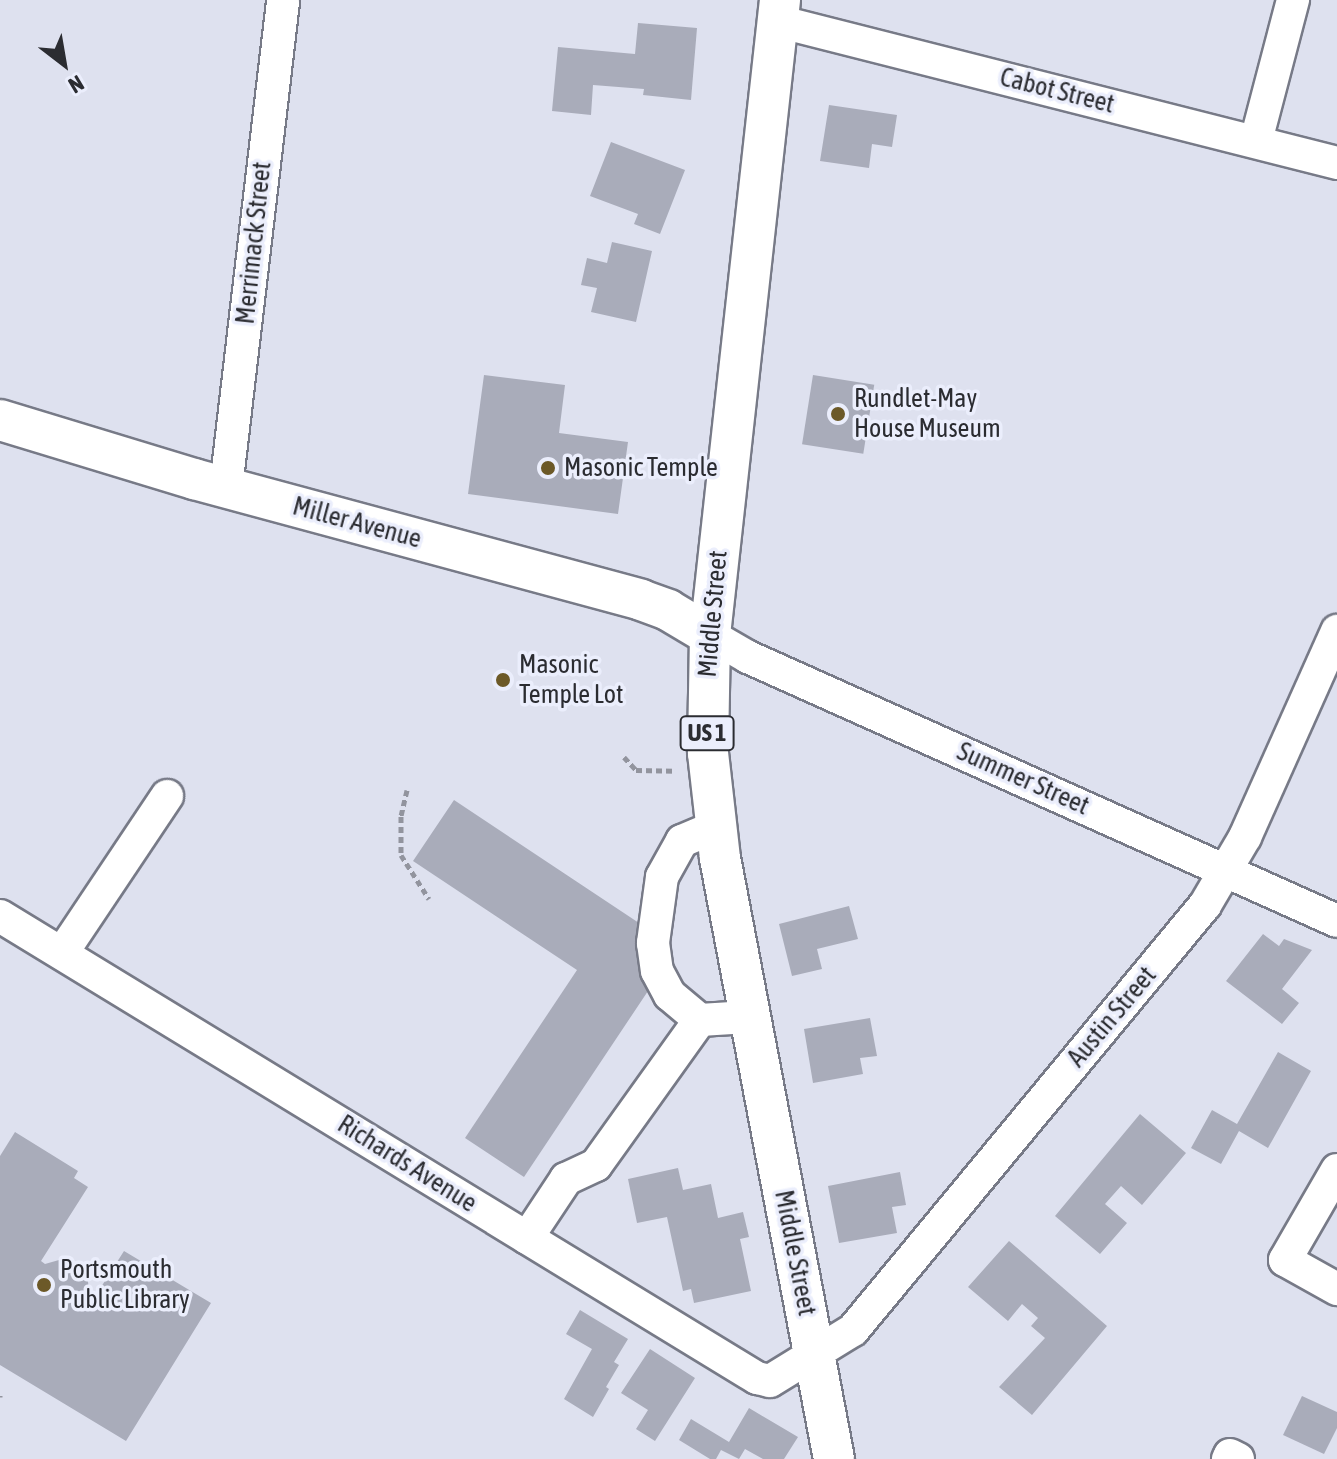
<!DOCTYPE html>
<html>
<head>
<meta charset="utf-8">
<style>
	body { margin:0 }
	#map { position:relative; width:1337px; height:1459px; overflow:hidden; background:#dee1ef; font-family:"Asap Condensed",sans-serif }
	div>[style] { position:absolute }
	.building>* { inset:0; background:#a9acba; transform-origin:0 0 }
	.path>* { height:5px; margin-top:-2.5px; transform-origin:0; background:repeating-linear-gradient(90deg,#92949e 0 6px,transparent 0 10px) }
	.roads { filter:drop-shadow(2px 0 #777a87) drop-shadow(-2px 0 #777a87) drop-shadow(0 2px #777a87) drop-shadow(0 -2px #777a87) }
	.minor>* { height:32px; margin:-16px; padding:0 16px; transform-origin:16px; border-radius:16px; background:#fff }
	.major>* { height:40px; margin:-20px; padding:0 20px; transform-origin:20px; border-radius:20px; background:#fff }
	.dots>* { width:22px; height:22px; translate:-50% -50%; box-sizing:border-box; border:4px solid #ebeefc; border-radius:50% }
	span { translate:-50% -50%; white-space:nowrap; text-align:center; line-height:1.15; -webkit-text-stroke:7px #ebeefc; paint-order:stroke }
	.shield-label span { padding:2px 6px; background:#ebeefc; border:2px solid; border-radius:6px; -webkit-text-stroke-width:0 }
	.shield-label { font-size:24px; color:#2b2c31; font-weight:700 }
	.street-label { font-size:26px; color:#2b2c31 }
	.poi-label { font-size:26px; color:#2b2c31 }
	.left { translate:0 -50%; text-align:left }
	.north { position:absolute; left:24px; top:24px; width:80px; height:80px; -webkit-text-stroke:6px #ebeefc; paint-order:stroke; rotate:149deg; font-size:22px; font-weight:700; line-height:32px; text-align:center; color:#2b2c31 }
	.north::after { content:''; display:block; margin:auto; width:28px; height:36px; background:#2b2c31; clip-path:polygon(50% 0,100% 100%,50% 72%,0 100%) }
</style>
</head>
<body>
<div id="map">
	<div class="building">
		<div style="clip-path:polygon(638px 23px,697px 28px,691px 100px,643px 95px,644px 89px,593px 85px,591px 115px,552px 111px,558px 47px,635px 54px)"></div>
		<div style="clip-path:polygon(829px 105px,897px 115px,892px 147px,872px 144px,869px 168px,820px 161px)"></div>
		<div style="clip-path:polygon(611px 142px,685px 170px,660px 234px,634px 224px,638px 214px,590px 196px)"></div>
		<div style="clip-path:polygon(612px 242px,652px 251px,636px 322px,591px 312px,597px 288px,581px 285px,587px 258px,607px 263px)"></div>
		<div style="clip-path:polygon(484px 375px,565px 385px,559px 433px,628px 442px,618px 514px,468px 494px)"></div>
		<div style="left:813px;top:375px;width:62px;height:70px;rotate:9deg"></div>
		<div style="clip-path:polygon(454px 800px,639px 923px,636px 947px,654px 982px,524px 1177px,465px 1138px,577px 970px,413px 861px)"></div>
		<div style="clip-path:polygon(849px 906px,858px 939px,817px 949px,822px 969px,792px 976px,779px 924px)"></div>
		<div style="clip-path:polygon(1263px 934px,1279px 946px,1284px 939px,1312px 950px,1282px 989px,1299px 1003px,1282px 1024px,1226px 981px)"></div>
		<div style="clip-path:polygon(870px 1018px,877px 1056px,860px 1058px,863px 1074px,813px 1083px,804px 1029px)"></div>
		<div style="clip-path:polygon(1278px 1052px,1311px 1071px,1268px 1148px,1239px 1131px,1221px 1164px,1191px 1148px,1212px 1110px,1237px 1124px)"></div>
		<div style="clip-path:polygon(1140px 1114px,1186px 1153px,1142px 1205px,1121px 1186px,1105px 1204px,1127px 1223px,1100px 1254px,1055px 1216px)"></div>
		<div style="clip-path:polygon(15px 1132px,78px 1171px,74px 1178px,88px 1187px,41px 1261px,45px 1264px,59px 1260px,74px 1263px,87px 1274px,89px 1290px,96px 1295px,124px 1251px,211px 1303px,126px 1441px,0 1365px,0 1156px)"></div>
		<div style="clip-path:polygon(678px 1168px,683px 1190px,711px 1184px,718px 1218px,743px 1212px,749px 1237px,740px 1239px,751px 1291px,694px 1303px,691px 1289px,683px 1291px,667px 1217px,637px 1223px,628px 1179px)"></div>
		<div style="clip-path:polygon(900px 1172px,906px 1205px,892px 1207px,897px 1233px,839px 1243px,828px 1186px)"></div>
		<div style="clip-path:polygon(1009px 1241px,1107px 1326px,1032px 1415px,999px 1387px,1045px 1338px,1031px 1326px,1038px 1318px,1022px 1304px,1008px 1321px,968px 1287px)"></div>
		<div style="clip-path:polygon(580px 1310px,628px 1339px,614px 1362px,619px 1365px,606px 1387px,609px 1389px,593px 1417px,564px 1399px,592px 1349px,566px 1334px)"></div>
		<div style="clip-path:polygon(650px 1349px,695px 1378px,655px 1441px,636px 1429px,648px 1410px,621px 1393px)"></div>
		<div style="clip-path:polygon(1302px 1396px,1337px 1412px,1337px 1428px,1324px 1454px,1283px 1435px)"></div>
		<div style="clip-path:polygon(749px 1408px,798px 1437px,784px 1459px,763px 1459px,745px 1449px,739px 1459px,721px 1450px,716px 1459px,710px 1459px,679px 1440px,691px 1419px,729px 1442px)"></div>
	</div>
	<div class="path">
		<div style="left:624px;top:757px;width:18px;rotate:47deg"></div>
		<div style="left:636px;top:770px;width:39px;rotate:1deg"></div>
		<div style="left:407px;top:790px;width:27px;rotate:103deg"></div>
		<div style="left:401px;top:816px;width:39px;rotate:90deg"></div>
		<div style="left:401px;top:855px;width:52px;rotate:57.5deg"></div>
		<div style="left:0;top:1395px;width:2px;rotate:90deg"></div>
	</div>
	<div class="roads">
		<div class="minor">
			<div style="left:777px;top:21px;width:578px;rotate:14.23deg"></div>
			<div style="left:1256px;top:141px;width:146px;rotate:-75.3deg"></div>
			<div style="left:226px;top:487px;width:490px;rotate:-83.3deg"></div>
			<div style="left:710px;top:635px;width:44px;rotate:30.1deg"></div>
			<div style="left:748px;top:657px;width:645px;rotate:24.14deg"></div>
			<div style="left:715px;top:827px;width:36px;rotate:157deg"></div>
			<div style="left:682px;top:841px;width:41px;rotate:119.1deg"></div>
			<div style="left:662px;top:877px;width:67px;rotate:97.8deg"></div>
			<div style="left:653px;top:943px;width:28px;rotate:82deg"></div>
			<div style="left:657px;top:971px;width:27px;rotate:62deg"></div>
			<div style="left:670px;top:995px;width:39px;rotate:40deg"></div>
			<div style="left:700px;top:1020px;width:48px;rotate:-3.6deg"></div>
			<div style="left:0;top:916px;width:887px;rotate:31.4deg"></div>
			<div style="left:757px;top:1378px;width:13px;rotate:13deg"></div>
			<div style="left:770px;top:1381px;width:97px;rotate:-31.6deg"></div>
			<div style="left:853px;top:1330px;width:552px;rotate:-50.37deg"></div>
			<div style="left:1205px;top:905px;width:79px;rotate:-59.5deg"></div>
			<div style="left:1245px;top:837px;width:226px;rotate:-65.9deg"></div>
			<div style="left:62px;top:953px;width:189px;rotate:-56.2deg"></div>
			<div style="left:1337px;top:1170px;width:104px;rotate:120deg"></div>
			<div style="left:1285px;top:1260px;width:60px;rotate:29.1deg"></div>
			<div style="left:527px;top:1238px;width:71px;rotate:-56.5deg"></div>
			<div style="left:566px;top:1179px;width:33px;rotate:-25deg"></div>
			<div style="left:596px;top:1165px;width:178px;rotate:-54.4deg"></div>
			<div style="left:1228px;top:1459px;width:4px;rotate:-63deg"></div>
			<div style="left:1230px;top:1455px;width:9px;rotate:27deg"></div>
		</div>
		<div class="major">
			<div style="left:780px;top:0;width:639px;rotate:96.29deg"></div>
			<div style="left:710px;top:635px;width:118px;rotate:91deg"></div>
			<div style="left:708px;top:753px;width:106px;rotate:83.5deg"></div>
			<div style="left:720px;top:858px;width:612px;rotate:79.26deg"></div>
			<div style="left:0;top:420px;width:203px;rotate:16.9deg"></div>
			<div style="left:194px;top:479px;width:463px;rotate:15.1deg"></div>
			<div style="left:641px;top:600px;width:29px;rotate:20deg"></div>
			<div style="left:668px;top:610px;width:49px;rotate:30.8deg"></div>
		</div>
	</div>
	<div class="dots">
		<div style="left:838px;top:414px;background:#6c5928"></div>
		<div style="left:548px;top:468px;background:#6c5928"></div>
		<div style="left:503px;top:680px;background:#6c5928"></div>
		<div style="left:44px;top:1285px;background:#6c5928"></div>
	</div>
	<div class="shield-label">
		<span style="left:707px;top:733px">US 1</span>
	</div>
	<div class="street-label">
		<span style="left:1057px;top:91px;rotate:14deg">Cabot Street</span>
		<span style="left:254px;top:243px;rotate:-84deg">Merrimack Street</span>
		<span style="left:357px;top:523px;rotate:15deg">Miller Avenue</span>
		<span style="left:713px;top:614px;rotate:-85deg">Middle Street</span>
		<span style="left:1023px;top:779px;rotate:24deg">Summer Street</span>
		<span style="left:1112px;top:1017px;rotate:-50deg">Austin Street</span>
		<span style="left:407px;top:1164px;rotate:32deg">Richards Avenue</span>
		<span style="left:795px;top:1253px;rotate:79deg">Middle Street</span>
	</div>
	<div class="poi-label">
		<span class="left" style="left:854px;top:414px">Rundlet-May<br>House Museum</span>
		<span class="left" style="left:564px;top:468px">Masonic Temple</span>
		<span class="left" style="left:519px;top:680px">Masonic<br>Temple Lot</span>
		<span class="left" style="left:60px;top:1285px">Portsmouth<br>Public Library</span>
	</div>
	<div class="north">N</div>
</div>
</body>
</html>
